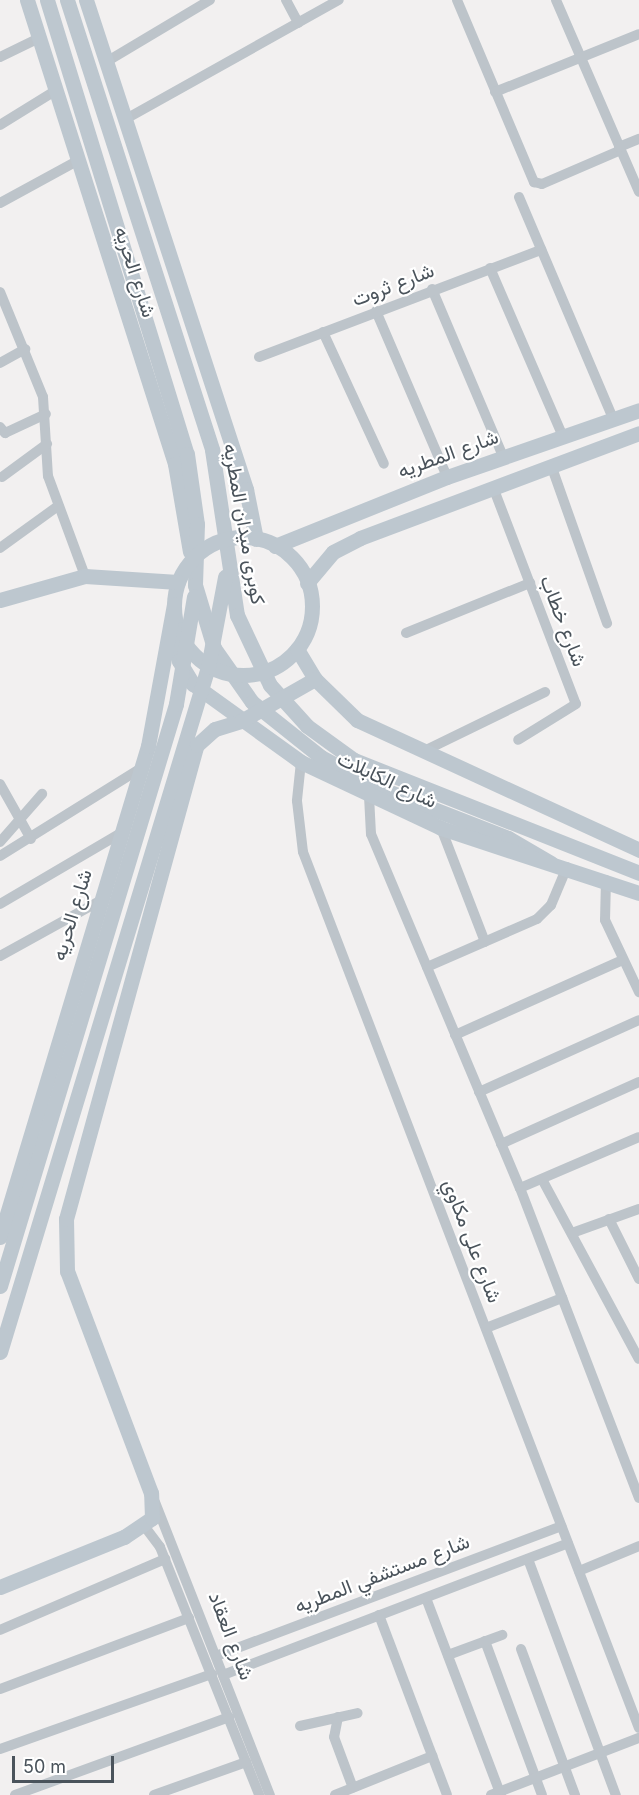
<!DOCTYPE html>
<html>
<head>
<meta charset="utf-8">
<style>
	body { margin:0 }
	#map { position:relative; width:639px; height:1795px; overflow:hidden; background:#f2f0f0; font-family:Inter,Vazirmatn,sans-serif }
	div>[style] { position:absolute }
	.street>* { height:10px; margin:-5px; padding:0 5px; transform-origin:5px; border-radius:5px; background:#bdc4ca }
	.secondary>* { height:15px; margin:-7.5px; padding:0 7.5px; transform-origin:7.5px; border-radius:7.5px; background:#bdc7cf }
	.secondary>.ring { margin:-7.5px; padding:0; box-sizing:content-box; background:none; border:15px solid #bdc7cf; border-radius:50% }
	span { translate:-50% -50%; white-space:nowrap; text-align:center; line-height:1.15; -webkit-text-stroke:4.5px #fff; paint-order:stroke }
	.street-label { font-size:20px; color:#4a535b }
	.scale { position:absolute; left:12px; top:1756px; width:102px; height:27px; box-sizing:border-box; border:3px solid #4a535b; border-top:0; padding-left:8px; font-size:18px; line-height:21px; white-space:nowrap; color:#4a535b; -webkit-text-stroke:4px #fff; paint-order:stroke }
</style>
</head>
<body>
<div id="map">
	<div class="street">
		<div style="left:286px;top:0;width:26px;rotate:62deg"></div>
		<div style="left:457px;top:0;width:198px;rotate:67.1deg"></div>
		<div style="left:534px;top:182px;width:8px;rotate:14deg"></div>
		<div style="left:542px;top:184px;width:86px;rotate:-23.3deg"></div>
		<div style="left:556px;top:0;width:209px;rotate:66.6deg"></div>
		<div style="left:0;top:57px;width:43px;rotate:-26deg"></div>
		<div style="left:106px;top:62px;width:121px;rotate:-30.8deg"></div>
		<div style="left:495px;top:92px;width:155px;rotate:-21.9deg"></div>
		<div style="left:124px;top:120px;width:246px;rotate:-29.2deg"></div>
		<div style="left:0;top:125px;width:65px;rotate:-31.7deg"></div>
		<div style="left:619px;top:147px;width:22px;rotate:-22deg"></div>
		<div style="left:519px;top:197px;width:240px;rotate:67deg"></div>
		<div style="left:0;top:203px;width:88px;rotate:-28.6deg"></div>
		<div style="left:490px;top:268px;width:181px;rotate:66.6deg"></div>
		<div style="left:432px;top:289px;width:181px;rotate:67deg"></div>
		<div style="left:0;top:292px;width:113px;rotate:67.7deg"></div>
		<div style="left:43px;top:397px;width:79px;rotate:86.4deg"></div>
		<div style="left:48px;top:476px;width:107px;rotate:69.7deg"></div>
		<div style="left:376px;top:311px;width:181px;rotate:66.8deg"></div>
		<div style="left:323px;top:332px;width:145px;rotate:65.2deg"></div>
		<div style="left:259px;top:357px;width:302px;rotate:-20.8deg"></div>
		<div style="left:0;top:363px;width:29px;rotate:-29deg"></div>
		<div style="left:0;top:427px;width:8px;rotate:50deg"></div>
		<div style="left:5px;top:433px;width:45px;rotate:-24.9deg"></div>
		<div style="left:551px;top:465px;width:168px;rotate:70.5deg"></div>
		<div style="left:2px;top:477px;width:56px;rotate:-36.3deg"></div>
		<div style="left:493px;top:487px;width:232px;rotate:69.1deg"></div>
		<div style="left:576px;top:704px;width:68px;rotate:148.2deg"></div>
		<div style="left:0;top:548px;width:72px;rotate:-35.9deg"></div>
		<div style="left:406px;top:633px;width:134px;rotate:-22deg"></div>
		<div style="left:422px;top:752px;width:137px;rotate:-26deg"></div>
		<div style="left:301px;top:762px;width:39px;rotate:96deg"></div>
		<div style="left:297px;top:801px;width:51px;rotate:83.3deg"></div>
		<div style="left:303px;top:852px;width:938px;rotate:69.02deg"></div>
		<div style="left:0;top:784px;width:63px;rotate:60.6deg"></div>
		<div style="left:369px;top:796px;width:38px;rotate:87deg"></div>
		<div style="left:371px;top:834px;width:384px;rotate:67.2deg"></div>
		<div style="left:520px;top:1188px;width:332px;rotate:69deg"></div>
		<div style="left:441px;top:828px;width:122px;rotate:68.9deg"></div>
		<div style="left:0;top:842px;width:64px;rotate:-48.8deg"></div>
		<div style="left:0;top:856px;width:165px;rotate:-31.9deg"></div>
		<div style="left:606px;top:880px;width:40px;rotate:91.4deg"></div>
		<div style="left:605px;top:920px;width:80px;rotate:64.7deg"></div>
		<div style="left:0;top:904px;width:140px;rotate:-30.4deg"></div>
		<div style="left:0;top:956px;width:110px;rotate:-28.9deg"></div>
		<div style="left:427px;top:967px;width:120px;rotate:-23.6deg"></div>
		<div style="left:537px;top:919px;width:20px;rotate:-45deg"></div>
		<div style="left:551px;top:905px;width:41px;rotate:-67.2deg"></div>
		<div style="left:455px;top:1035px;width:184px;rotate:-24.1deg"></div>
		<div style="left:479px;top:1092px;width:175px;rotate:-24.2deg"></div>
		<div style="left:501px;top:1144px;width:151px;rotate:-24.2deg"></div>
		<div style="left:543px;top:1181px;width:202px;rotate:61.7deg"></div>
		<div style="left:520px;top:1188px;width:129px;rotate:-23.2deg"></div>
		<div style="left:609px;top:1219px;width:67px;rotate:63.4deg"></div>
		<div style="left:572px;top:1233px;width:71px;rotate:-19.7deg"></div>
		<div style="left:486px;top:1328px;width:82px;rotate:-21.5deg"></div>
		<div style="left:155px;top:1502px;width:315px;rotate:68.6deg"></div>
		<div style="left:145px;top:1527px;width:25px;rotate:53deg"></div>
		<div style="left:160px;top:1547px;width:267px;rotate:68.2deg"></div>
		<div style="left:528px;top:1559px;width:252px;rotate:69.6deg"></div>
		<div style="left:579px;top:1571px;width:65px;rotate:-22.6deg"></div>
		<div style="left:426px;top:1598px;width:211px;rotate:69.2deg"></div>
		<div style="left:379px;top:1615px;width:192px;rotate:69.3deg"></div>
		<div style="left:0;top:1630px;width:180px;rotate:-23.3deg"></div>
		<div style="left:485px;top:1641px;width:164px;rotate:69.7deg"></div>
		<div style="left:521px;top:1649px;width:156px;rotate:69.7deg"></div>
		<div style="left:448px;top:1655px;width:58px;rotate:-20.3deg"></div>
		<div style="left:216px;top:1656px;width:369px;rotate:-20.6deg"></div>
		<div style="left:223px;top:1675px;width:369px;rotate:-20.9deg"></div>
		<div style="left:0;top:1689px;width:202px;rotate:-20.6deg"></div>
		<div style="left:338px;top:1717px;width:20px;rotate:101deg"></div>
		<div style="left:334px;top:1737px;width:54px;rotate:69.6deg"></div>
		<div style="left:300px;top:1726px;width:59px;rotate:-12.6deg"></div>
		<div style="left:0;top:1749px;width:225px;rotate:-19.5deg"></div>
		<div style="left:15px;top:1795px;width:228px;rotate:-20deg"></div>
		<div style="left:154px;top:1795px;width:98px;rotate:-19.7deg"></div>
		<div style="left:335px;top:1795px;width:105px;rotate:-21.9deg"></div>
		<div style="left:491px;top:1795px;width:159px;rotate:-21.1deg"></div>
	</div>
	<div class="secondary">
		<div style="left:27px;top:0;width:487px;rotate:72.3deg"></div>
		<div style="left:175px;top:464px;width:89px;rotate:80.3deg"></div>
		<div style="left:47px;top:0;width:475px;rotate:72.9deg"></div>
		<div style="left:187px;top:454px;width:71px;rotate:81.9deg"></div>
		<div style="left:197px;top:524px;width:61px;rotate:91.9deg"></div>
		<div style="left:195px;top:585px;width:66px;rotate:73.2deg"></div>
		<div style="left:214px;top:648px;width:66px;rotate:54.9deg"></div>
		<div style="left:252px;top:702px;width:88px;rotate:38.6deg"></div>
		<div style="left:321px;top:757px;width:64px;rotate:28.2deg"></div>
		<div style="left:377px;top:787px;width:141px;rotate:21.3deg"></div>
		<div style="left:508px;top:838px;width:50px;rotate:30.2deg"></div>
		<div style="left:67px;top:0;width:473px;rotate:72.1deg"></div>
		<div style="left:212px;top:450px;width:167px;rotate:81.4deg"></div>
		<div style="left:237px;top:615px;width:77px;rotate:64.8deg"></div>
		<div style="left:270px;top:685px;width:55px;rotate:47.9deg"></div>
		<div style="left:307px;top:726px;width:58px;rotate:35.9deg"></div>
		<div style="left:354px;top:760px;width:307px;rotate:21.6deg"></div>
		<div style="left:86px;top:0;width:515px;rotate:71.88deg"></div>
		<div style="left:246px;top:489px;width:51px;rotate:78.7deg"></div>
		<div class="ring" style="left:174px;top:537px;width:123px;height:123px"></div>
		<div style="left:275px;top:546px;width:185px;rotate:-21.9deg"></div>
		<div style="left:447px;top:477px;width:203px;rotate:-19.2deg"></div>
		<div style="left:307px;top:583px;width:40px;rotate:-50deg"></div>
		<div style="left:333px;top:552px;width:30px;rotate:-27deg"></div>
		<div style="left:360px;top:538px;width:298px;rotate:-20.6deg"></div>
		<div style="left:0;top:600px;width:88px;rotate:-15.8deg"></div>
		<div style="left:85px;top:576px;width:93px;rotate:3.7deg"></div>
		<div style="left:178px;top:629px;width:32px;rotate:88deg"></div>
		<div style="left:179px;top:661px;width:27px;rotate:59deg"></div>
		<div style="left:193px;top:684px;width:133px;rotate:35.8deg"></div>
		<div style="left:301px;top:762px;width:155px;rotate:25.2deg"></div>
		<div style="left:441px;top:828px;width:208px;rotate:18.2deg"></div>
		<div style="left:297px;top:649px;width:35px;rotate:59deg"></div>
		<div style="left:315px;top:679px;width:59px;rotate:44.3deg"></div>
		<div style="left:357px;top:720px;width:311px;rotate:24.7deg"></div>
		<div style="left:0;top:1237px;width:513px;rotate:-73.23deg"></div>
		<div style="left:148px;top:746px;width:144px;rotate:-79.6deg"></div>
		<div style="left:0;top:1286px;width:608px;rotate:-73.17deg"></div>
		<div style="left:176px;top:704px;width:109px;rotate:-80.5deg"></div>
		<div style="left:0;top:1352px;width:716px;rotate:-73.11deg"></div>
		<div style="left:208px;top:667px;width:92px;rotate:-79.3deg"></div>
		<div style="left:0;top:1587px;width:134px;rotate:-22deg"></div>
		<div style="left:124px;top:1537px;width:34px;rotate:-34deg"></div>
		<div style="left:152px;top:1518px;width:25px;rotate:-92deg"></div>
		<div style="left:151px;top:1493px;width:237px;rotate:-110.7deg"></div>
		<div style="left:67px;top:1271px;width:52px;rotate:-91.1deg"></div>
		<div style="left:66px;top:1219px;width:492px;rotate:-74.6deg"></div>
		<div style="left:197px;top:745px;width:24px;rotate:-42deg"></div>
		<div style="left:215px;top:729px;width:27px;rotate:-17deg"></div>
		<div style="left:241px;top:721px;width:85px;rotate:-29.6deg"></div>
	</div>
	<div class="street-label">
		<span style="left:135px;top:272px;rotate:72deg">شارع الحريه</span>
		<span style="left:393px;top:285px;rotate:-21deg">شارع ثروت</span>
		<span style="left:448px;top:454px;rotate:-20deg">شارع المطريه</span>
		<span style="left:244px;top:524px;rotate:80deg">كوبرى ميدان المطريه</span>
		<span style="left:563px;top:621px;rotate:69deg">شارع خطاب</span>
		<span style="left:387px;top:780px;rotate:25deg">شارع الكابلات</span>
		<span style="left:72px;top:915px;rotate:-73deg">شارع الحريه</span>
		<span style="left:472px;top:1241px;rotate:69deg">شارع على مكاوي</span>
		<span style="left:382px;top:1574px;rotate:-21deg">شارع مستشفي المطريه</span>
		<span style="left:231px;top:1636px;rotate:69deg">شارع العقاد</span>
	</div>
	<div class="scale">50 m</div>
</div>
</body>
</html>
